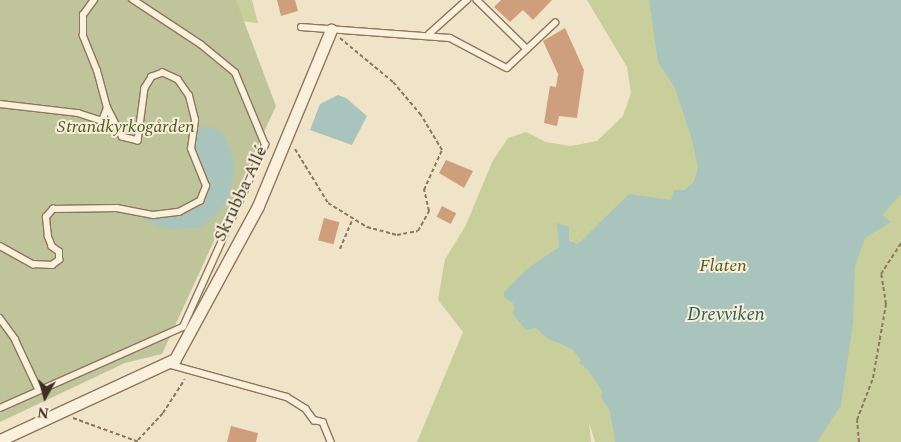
<!DOCTYPE html>
<html>
<head>
<meta charset="utf-8">
<style>
	body { margin:0 }
	#map { position:relative; width:901px; height:442px; overflow:hidden; background:#f0e4c8; font-family:Spectral,serif }
	div>[style] { position:absolute }
	.green>* { inset:0; background:#c9cf9b }
	.cemetery>* { inset:0; background:#bfc49a }
	.water>* { inset:0; background:#a9c4bc }
	.building>* { inset:0; background:#cf9f7d; transform-origin:0 0 }
	.path>* { height:2px; margin-top:-1px; transform-origin:0; background:repeating-linear-gradient(90deg,#8d765c 0 4px,transparent 0 6.5px) }
	.roads { filter:drop-shadow(1px 0 #8d765c) drop-shadow(-1px 0 #8d765c) drop-shadow(0 1px #8d765c) drop-shadow(0 -1px #8d765c) }
	.lane>* { height:5.5px; margin:-2.75px; padding:0 2.75px; transform-origin:2.75px; border-radius:2.75px; background:#faf1dc }
	.street>* { height:11px; margin:-5.5px; padding:0 5.5px; transform-origin:5.5px; border-radius:5.5px; background:#faf1dc }
	span { translate:-50% -50%; white-space:nowrap; text-align:center; line-height:1.15; -webkit-text-stroke:4px #f7eed8; paint-order:stroke }
	.park-label { font-size:18px; color:#4d5a26; font-style:italic }
	.street-label { font-size:18px; color:#3d2e20 }
	.water-label { font-size:19px; color:#2f5d5a; font-style:italic }
	.north { position:absolute; left:20px; top:372px; width:50px; height:50px; -webkit-text-stroke:4px #f7eed8; paint-order:stroke; rotate:187deg; font-size:14px; font-weight:700; line-height:20px; text-align:center; color:#3d2e20 }
	.north::after { content:''; display:block; margin:auto; width:18px; height:22px; background:#3d2e20; clip-path:polygon(50% 0,100% 100%,50% 72%,0 100%) }
</style>
</head>
<body>
<div id="map">
	<div class="green">
		<div style="clip-path:polygon(144px 0,252px 0,258px 23px,174px 14px)"></div>
		<div style="clip-path:polygon(587px 0,901px 0,901px 442px,595px 442px,589px 422px,591px 442px,417px 442px,463px 332px,438px 300px,445px 259px,465px 227px,493px 160px,508px 138px,526px 132px,546px 142px,571px 146px,597px 141px,623px 116px,631px 93px,627px 67px)"></div>
	</div>
	<div class="cemetery">
		<div style="clip-path:polygon(0 0,236px 0,276px 106px,162px 354px,125px 363px,0 422px)"></div>
	</div>
	<div class="water">
		<div style="clip-path:polygon(649px 0,901px 0,901px 194px,882px 215px,891px 222px,865px 238px,855px 266px,853px 323px,841px 405px,817px 442px,615px 442px,610px 411px,601px 397px,602px 391px,588px 370px,579px 363px,581px 360px,572px 349px,547px 338px,536px 328px,526px 330px,512px 313px,515px 309px,513px 303px,504px 297px,504px 292px,527px 269px,559px 247px,557px 223px,569px 227px,569px 241px,578px 244px,629px 194px,671px 200px,674px 190px,685px 190px,694px 182px,698px 167px,691px 136px,675px 88px,658px 62px)"></div>
		<div style="clip-path:polygon(338px 95px,346px 98px,367px 116px,352px 145px,310px 130px,320px 104px)"></div>
		<div style="clip-path:polygon(208px 126px,223px 133px,235px 164px,228px 200px,212px 219px,200px 228px,166px 229px,142px 219px,177px 216px,200px 206px,211px 183px,193px 147px,193px 137px,197px 130px)"></div>
	</div>
	<div class="building">
		<div style="clip-path:polygon(277px 0,295px 0,298px 11px,281px 16px)"></div>
		<div style="clip-path:polygon(501px 0,552px 0,533px 20px,523px 10px,510px 22px,494px 7px)"></div>
		<div style="clip-path:polygon(565px 28px,584px 70px,577px 118px,559px 116px,557px 126px,544px 123px,550px 86px,556px 87px,558px 74px,543px 41px)"></div>
		<div style="clip-path:polygon(446px 160px,473px 171px,464px 188px,439px 173px)"></div>
		<div style="left:442px;top:206px;width:16px;height:12px;rotate:27deg"></div>
		<div style="left:324px;top:218px;width:16px;height:23px;rotate:15deg"></div>
		<div style="clip-path:polygon(231px 426px,258px 433px,256px 442px,227px 442px)"></div>
	</div>
	<div class="path">
		<div style="left:295px;top:149px;width:63px;rotate:58.6deg"></div>
		<div style="left:328px;top:203px;width:46px;rotate:31.6deg"></div>
		<div style="left:367px;top:227px;width:31px;rotate:15deg"></div>
		<div style="left:397px;top:235px;width:21px;rotate:-11deg"></div>
		<div style="left:418px;top:231px;width:23px;rotate:-61deg"></div>
		<div style="left:429px;top:211px;width:22px;rotate:-103deg"></div>
		<div style="left:424px;top:190px;width:44px;rotate:-65.8deg"></div>
		<div style="left:442px;top:150px;width:41px;rotate:-121deg"></div>
		<div style="left:421px;top:115px;width:43px;rotate:-130.3deg"></div>
		<div style="left:393px;top:82px;width:69px;rotate:-140.3deg"></div>
		<div style="left:340px;top:249px;width:30px;rotate:-67deg"></div>
		<div style="left:73px;top:418px;width:70px;rotate:20deg"></div>
		<div style="left:138px;top:440px;width:37px;rotate:-47deg"></div>
		<div style="left:163px;top:413px;width:40px;rotate:-57.1deg"></div>
		<div style="left:859px;top:442px;width:22px;rotate:-95deg"></div>
		<div style="left:857px;top:420px;width:45px;rotate:-69.1deg"></div>
		<div style="left:873px;top:378px;width:75px;rotate:-80deg"></div>
		<div style="left:886px;top:304px;width:30px;rotate:-99deg"></div>
		<div style="left:881px;top:274px;width:37px;rotate:-57deg"></div>
	</div>
	<div class="roads">
		<div class="lane">
			<div style="left:477px;top:0;width:70px;rotate:44.4deg"></div>
			<div style="left:301px;top:27px;width:149px;rotate:4.2deg"></div>
			<div style="left:450px;top:38px;width:64px;rotate:27.8deg"></div>
			<div style="left:507px;top:68px;width:66px;rotate:-43.2deg"></div>
			<div style="left:429px;top:34px;width:51px;rotate:-41.8deg"></div>
			<div style="left:0;top:104px;width:79px;rotate:6.6deg"></div>
			<div style="left:78px;top:113px;width:25px;rotate:18deg"></div>
			<div style="left:102px;top:121px;width:14px;rotate:-69deg"></div>
			<div style="left:107px;top:108px;width:38px;rotate:-105deg"></div>
			<div style="left:97px;top:71px;width:38px;rotate:-112deg"></div>
			<div style="left:83px;top:36px;width:21px;rotate:-90deg"></div>
			<div style="left:83px;top:15px;width:19px;rotate:-54deg"></div>
			<div style="left:0;top:246px;width:38px;rotate:29deg"></div>
			<div style="left:33px;top:264px;width:19px;rotate:3deg"></div>
			<div style="left:52px;top:265px;width:9px;rotate:-36deg"></div>
			<div style="left:59px;top:260px;width:8px;rotate:-90deg"></div>
			<div style="left:59px;top:252px;width:9px;rotate:-144deg"></div>
			<div style="left:52px;top:247px;width:11px;rotate:-112deg"></div>
			<div style="left:48px;top:237px;width:20px;rotate:-96deg"></div>
			<div style="left:46px;top:217px;width:11px;rotate:-49deg"></div>
			<div style="left:53px;top:209px;width:64px;rotate:-0.9deg"></div>
			<div style="left:117px;top:208px;width:37px;rotate:11deg"></div>
			<div style="left:153px;top:215px;width:26px;rotate:-7deg"></div>
			<div style="left:179px;top:212px;width:24px;rotate:-28deg"></div>
			<div style="left:200px;top:201px;width:16px;rotate:-68deg"></div>
			<div style="left:206px;top:186px;width:40px;rotate:-112deg"></div>
			<div style="left:191px;top:149px;width:29px;rotate:-82deg"></div>
			<div style="left:195px;top:120px;width:25px;rotate:-104deg"></div>
			<div style="left:189px;top:96px;width:19px;rotate:-125deg"></div>
			<div style="left:178px;top:80px;width:17px;rotate:-155deg"></div>
			<div style="left:163px;top:73px;width:12px;rotate:160deg"></div>
			<div style="left:152px;top:77px;width:13px;rotate:122deg"></div>
			<div style="left:145px;top:88px;width:53px;rotate:97.5deg"></div>
			<div style="left:138px;top:141px;width:16px;rotate:-166deg"></div>
			<div style="left:122px;top:137px;width:33px;rotate:-117deg"></div>
			<div style="left:0;top:318px;width:26px;rotate:54deg"></div>
			<div style="left:15px;top:339px;width:56px;rotate:64.8deg"></div>
			<div style="left:168px;top:364px;width:123px;rotate:15.5deg"></div>
			<div style="left:287px;top:397px;width:22px;rotate:32deg"></div>
			<div style="left:306px;top:409px;width:14px;rotate:54deg"></div>
			<div style="left:314px;top:420px;width:9px;rotate:13deg"></div>
			<div style="left:323px;top:422px;width:22px;rotate:68deg"></div>
			<div style="left:0;top:408px;width:200px;rotate:-23.9deg"></div>
			<div style="left:183px;top:327px;width:200px;rotate:-65.7deg"></div>
			<div style="left:265px;top:145px;width:78px;rotate:-112.6deg"></div>
			<div style="left:235px;top:73px;width:44px;rotate:-140.5deg"></div>
			<div style="left:201px;top:45px;width:82px;rotate:-146.5deg"></div>
		</div>
		<div class="street">
			<div style="left:0;top:440px;width:193px;rotate:-24.8deg"></div>
			<div style="left:175px;top:359px;width:174px;rotate:-61.5deg"></div>
			<div style="left:258px;top:206px;width:191px;rotate:-67.5deg"></div>
		</div>
	</div>
	<div class="park-label">
		<span style="left:126px;top:127px">Strandkyrkogården</span>
		<span style="left:723px;top:266px">Flaten</span>
	</div>
	<div class="street-label">
		<span style="left:241px;top:194px;rotate:-65deg">Skrubba Allé</span>
	</div>
	<div class="water-label">
		<span style="left:726px;top:315px">Drevviken</span>
	</div>
	<div class="north">N</div>
</div>
</body>
</html>
